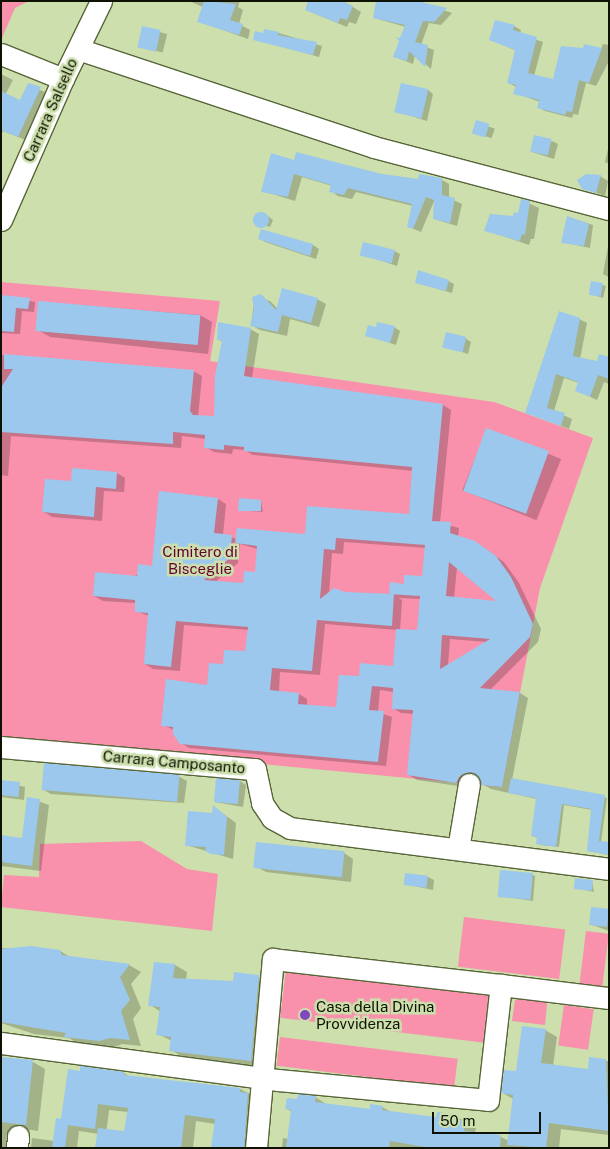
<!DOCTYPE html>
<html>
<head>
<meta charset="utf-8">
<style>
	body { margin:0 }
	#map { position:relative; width:610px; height:1149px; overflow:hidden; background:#cddfac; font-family:"Public Sans",sans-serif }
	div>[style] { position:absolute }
	.green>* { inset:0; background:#f990ac; transform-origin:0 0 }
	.shadow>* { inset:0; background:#0003; transform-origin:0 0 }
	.building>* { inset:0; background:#9bc8ec; transform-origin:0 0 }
	.round { border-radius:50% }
	.roads { filter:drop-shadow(1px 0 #576538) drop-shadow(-1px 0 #576538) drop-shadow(0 1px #576538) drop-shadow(0 -1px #576538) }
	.minor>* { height:21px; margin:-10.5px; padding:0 10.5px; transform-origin:10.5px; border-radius:10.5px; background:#fff }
	.dots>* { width:14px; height:14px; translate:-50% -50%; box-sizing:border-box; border:2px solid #cddfac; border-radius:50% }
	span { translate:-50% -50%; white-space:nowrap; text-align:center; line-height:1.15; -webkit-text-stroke:5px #cddfac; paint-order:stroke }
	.street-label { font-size:15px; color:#0d1202 }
	.park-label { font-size:15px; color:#65002d }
	.poi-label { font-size:15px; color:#0d1202 }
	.left { translate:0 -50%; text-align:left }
	.frame { position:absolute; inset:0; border:2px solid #0d1202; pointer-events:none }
	.scale { position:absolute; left:432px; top:1112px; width:109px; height:22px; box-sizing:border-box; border:2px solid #0d1202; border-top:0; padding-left:6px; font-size:15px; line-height:18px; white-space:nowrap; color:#0d1202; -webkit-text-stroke:4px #cddfac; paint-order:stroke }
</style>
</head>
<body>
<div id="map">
	<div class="green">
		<div style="clip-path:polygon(1px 1px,29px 1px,15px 8px,2px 38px)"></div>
		<div style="clip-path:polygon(1px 282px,220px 301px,210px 361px,494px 402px,593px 438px,540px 588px,502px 787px,1px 739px)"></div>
		<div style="clip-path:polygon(141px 841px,187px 869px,218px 874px,212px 931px,1px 907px,4px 875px,39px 877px,40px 844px)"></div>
		<div style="left:464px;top:917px;width:102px;height:50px;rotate:7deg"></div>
		<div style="left:586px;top:931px;width:23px;height:55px;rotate:7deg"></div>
		<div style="left:286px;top:970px;width:210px;height:48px;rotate:7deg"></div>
		<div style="clip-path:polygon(523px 995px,543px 998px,547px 1004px,545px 1025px,512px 1021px,515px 1000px)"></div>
		<div style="left:564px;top:1005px;width:30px;height:41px;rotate:8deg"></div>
		<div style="left:280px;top:1037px;width:179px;height:29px;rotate:7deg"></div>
	</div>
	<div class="shadow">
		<div style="clip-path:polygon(189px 1px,240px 1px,238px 7px,243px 10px,239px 24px,250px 30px,248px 39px,198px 21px,203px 7px)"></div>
		<div style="clip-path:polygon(310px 1px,343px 1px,361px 12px,356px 24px,349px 22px,347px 27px,306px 10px)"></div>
		<div style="clip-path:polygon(377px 1px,418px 1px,452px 13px,441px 25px,429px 23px,421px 45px,434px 50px,431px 69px,415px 55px,413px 64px,395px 57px,406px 27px,374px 18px)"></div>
		<div style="clip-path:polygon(514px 26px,521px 30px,520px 34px,543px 42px,534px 76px,554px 81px,601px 49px,603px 44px,609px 45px,609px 61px,596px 86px,586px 83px,578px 115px,573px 114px,572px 118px,545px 111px,538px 107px,540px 102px,515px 93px,516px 87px,509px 83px,517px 51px,491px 40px)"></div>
		<div style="left:143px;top:28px;width:25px;height:19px;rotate:14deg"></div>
		<div style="clip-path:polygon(279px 33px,322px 46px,319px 57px,255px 39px,264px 34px)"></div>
		<div style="clip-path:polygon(1px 74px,13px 80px,5px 95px,21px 102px,28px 85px,50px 94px,28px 141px,3px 131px,1px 136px)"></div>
		<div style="clip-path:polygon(428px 90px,433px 94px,427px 121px,395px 111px)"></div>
		<div style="left:476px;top:122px;width:20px;height:10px;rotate:20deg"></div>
		<div style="clip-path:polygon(552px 141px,558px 144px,554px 159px,532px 152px)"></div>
		<div style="clip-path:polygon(608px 149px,609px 149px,609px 164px,605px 162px)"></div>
		<div style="clip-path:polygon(295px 161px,419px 180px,442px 180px,449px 184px,449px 198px,462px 204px,457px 226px,434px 219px,435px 199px,421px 232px,409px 227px,413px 206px,356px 192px,352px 199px,338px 196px,331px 191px,332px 186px,302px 177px,295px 201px,263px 191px)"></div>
		<div style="clip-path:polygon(600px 176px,608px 181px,605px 196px,583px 188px)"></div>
		<div style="clip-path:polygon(522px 200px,539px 208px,534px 239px,531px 239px,529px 245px,485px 230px,519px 214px)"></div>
		<div style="clip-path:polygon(264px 213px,273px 220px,270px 227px,253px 222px,257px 214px)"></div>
		<div style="clip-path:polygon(568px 217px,593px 225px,590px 248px,562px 242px)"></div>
		<div style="clip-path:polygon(262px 230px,313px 245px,319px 249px,316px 259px,265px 242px,259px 238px)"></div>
		<div style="clip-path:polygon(609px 241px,609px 277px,603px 274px)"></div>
		<div style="clip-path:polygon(394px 251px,400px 254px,397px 266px,361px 254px)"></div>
		<div style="clip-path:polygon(448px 281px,454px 284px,452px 293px,417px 283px)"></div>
		<div style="clip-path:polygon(592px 282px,606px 286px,603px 298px,590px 294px)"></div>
		<div style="clip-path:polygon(1px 296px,35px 302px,34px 312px,22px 311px,20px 334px,1px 333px)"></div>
		<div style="clip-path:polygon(255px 296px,270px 301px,278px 309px,317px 299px,326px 304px,319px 327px,290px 319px,287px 336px,260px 330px,251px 325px)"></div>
		<div style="clip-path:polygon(39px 302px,200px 315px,212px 322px,208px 354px,50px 337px,38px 330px)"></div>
		<div style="clip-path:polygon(579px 319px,587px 323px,580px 359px,597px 362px,609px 359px,609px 384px,604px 382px,597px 400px,577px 391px,579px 383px,564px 378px,554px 411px,572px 419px,569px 429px,526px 412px)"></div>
		<div style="clip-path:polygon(394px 327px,400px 331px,396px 345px,366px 335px,377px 329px)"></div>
		<div style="clip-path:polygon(evenodd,250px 329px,259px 334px,252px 378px,443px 405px,451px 410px,440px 523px,459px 528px,458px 537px,484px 548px,504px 562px,519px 583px,541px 629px,538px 642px,490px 690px,520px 693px,528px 698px,512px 780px,607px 798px,601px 842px,609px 855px,588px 851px,592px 810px,564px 805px,559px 847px,540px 845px,538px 838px,532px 836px,537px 799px,491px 789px,482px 784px,479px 776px,468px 780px,465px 787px,417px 780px,409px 775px,414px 714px,401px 713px,393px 708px,394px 692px,380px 690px,378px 712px,392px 717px,386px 766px,189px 748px,181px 743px,174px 730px,163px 725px,208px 686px,224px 666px,246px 653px,249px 630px,184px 625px,180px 671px,153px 669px,145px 664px,149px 616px,136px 611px,136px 603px,103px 601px,94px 596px,153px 567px,160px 492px,218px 499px,226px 504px,223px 535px,237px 539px,306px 536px,410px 516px,413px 471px,253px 455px,245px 450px,233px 449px,232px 454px,214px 452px,206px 447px,206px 439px,182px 436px,181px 448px,11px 436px,8px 476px,1px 475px,1px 355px,193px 371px,202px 376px,198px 417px,216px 417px,223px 342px,218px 339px,250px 329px,344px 542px,426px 548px,423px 578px,390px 593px,394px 595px,329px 594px,332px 553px,343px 554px,344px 542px,250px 329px,240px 544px,258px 549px,256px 573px,244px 584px,215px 582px,238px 563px,240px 544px,250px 329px,457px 567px,500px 602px,454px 598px,457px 567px,250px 329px,398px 598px,421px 599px,418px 631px,400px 631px,402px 600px,398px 598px,250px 329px,325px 624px,397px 630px,394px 667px,360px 678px,337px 708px,307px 706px,307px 699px,299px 694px,279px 692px,280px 672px,320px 675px,325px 624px,250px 329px,450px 639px,487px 642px,448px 665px,450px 639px)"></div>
		<div style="clip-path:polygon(465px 338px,471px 342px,468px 354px,444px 346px)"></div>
		<div style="left:487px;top:429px;width:80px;height:66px;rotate:22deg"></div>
		<div style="clip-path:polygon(117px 473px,125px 478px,124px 492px,104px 491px,102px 521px,52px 517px,44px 512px,72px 483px)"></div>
		<div style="clip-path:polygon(261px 501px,263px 512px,240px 510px)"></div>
		<div style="clip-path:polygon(178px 776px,187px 781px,184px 803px,51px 794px,42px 789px)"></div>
		<div style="clip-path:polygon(1px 781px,25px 787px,24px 800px,1px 797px)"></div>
		<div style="clip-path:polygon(240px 781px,246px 785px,243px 807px,215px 802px)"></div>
		<div style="clip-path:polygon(29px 798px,49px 805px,41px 871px,1px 866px,1px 837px,23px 840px)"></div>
		<div style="clip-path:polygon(214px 807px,236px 823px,233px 859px,186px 845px,213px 814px)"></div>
		<div style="clip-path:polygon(257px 844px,344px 853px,353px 859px,351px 882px,266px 872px,257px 867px)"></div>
		<div style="clip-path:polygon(533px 875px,535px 876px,533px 901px,499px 896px)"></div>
		<div style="clip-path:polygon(428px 877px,434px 880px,433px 890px,405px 884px)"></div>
		<div style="clip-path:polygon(592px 881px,594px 892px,576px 888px)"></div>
		<div style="clip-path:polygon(609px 911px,609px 931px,590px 924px)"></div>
		<div style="clip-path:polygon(1px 948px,60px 951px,72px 958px,129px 965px,141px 972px,131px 984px,141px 1008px,133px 1019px,141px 1046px,122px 1044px,112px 1048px,77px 1043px,69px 1038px,34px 1034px,1px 1023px)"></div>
		<div style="clip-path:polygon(175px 965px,187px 972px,186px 980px,234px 983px,259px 977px,271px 984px,263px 1067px,183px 1057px,171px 1050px,172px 1041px,158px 1034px,161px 1012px,150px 1005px)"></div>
		<div style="clip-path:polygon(545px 1030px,557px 1037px,553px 1066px,589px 1071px,605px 1060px,609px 1062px,609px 1135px,561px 1129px,559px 1148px,282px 1148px,283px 1138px,289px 1139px,292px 1112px,287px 1109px,298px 1101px,315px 1097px,328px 1105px,371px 1110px,382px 1107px,393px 1113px,437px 1118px,438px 1113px,454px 1115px,476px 1128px,475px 1133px,501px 1137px,509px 1141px,513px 1099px,503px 1093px)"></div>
		<div style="clip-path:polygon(1px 1058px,33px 1062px,45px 1069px,38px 1131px,17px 1128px,14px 1148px,1px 1148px)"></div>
		<div style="clip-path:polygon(124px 1073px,130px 1077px,240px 1089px,252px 1095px,256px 1148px,212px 1148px,215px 1124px,196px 1121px,193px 1148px,119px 1148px,126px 1132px,128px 1112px,109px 1110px,106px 1135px,79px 1131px,77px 1148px,31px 1148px,32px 1138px,54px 1141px,62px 1120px)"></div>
	</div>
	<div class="building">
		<div style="clip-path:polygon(204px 1px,236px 4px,230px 20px,243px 24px,239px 35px,197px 22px)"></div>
		<div style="clip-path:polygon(308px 1px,341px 1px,353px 6px,347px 20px,340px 18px,338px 23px,305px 10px)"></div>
		<div style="clip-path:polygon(376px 1px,416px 1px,447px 8px,434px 22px,423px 21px,415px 42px,428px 45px,425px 67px,409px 51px,407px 61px,393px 57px,399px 41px,396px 37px,400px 38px,405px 25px,373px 18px)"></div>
		<div style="clip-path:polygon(495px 20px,515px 25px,513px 30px,537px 37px,528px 73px,553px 79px,561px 46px,583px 48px,584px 44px,602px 48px,589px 83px,579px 80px,572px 112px,567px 111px,565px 115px,537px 108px,539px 100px,513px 94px,516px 85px,507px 83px,515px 50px,489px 40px)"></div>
		<div style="left:142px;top:26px;width:19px;height:22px;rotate:12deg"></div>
		<div style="clip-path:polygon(264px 29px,279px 32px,278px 35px,317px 42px,313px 55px,253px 40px,255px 31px,263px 33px)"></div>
		<div style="clip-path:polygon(28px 83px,41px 87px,18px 137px,1px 130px,1px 91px,20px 100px)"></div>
		<div style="left:401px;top:83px;width:28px;height:30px;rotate:13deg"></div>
		<div style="left:476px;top:120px;width:14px;height:14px;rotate:17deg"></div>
		<div style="left:534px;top:135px;width:18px;height:17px;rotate:13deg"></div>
		<div style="clip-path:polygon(296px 152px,382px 174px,418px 179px,419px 174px,442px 178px,442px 195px,455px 198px,450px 223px,433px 219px,434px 200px,426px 197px,413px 229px,407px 227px,412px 204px,348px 188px,344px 195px,329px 192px,331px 185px,294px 174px,288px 197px,261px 192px,271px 153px,294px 160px)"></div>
		<div style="clip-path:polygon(586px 174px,601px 175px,596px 193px,582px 189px,577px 180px)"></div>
		<div style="clip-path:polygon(521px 199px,530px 201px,525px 235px,522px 234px,520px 241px,484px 231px,490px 214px,513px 216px,514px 212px,518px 213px)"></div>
		<div class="round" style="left:253px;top:212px;width:16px;height:16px"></div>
		<div style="clip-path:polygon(567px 216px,589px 224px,584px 246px,561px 243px)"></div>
		<div style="clip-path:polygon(261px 229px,313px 244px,310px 256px,258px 239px)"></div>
		<div style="left:363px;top:242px;width:33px;height:14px;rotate:14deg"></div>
		<div style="clip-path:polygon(418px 270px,449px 280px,446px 291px,415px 283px)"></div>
		<div style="left:591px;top:281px;width:12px;height:14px;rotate:9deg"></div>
		<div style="clip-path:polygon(282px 288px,318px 298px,311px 323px,282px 315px,278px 332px,250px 326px,254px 309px,252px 297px,261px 294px,276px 310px)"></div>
		<div style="clip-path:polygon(1px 295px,30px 298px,28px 309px,16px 308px,14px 332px,1px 331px)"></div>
		<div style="left:38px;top:301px;width:163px;height:30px;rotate:5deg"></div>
		<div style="clip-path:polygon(559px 311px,580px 318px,573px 356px,597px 361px,599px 354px,609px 357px,609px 379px,598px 375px,590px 397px,575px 391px,578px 382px,556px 374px,547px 408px,565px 413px,561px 426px,525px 413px)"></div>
		<div style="clip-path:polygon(evenodd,218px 322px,251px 328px,244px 376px,443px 404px,432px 521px,451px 522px,450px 533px,475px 541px,496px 556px,511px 577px,533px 624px,530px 637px,480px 688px,520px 692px,502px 787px,481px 785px,477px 775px,471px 772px,460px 776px,456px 783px,407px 775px,413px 710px,392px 709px,393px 688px,372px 686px,369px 710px,384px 711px,378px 762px,180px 744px,173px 734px,173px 727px,161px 726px,166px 679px,207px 685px,209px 663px,223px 664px,224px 650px,245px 651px,248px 627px,176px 621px,171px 667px,144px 664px,148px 613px,135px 612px,135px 600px,93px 596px,95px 572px,137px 576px,138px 564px,152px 566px,159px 491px,218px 498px,214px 533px,232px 535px,230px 558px,204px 580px,243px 583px,244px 571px,255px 572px,257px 546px,235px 543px,237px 528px,305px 534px,307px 506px,409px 514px,412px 467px,244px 451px,244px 447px,224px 445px,224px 450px,204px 448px,205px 435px,173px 432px,173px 444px,1px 432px,2px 386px,13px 369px,4px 369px,4px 354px,194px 370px,190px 411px,193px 415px,214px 416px,215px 376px,222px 340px,217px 340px,218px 322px,336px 538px,425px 545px,422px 576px,404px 575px,404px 584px,390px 582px,389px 594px,420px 596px,417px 630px,396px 629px,393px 666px,360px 663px,359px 676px,339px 675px,336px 707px,298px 704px,299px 693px,270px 690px,272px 668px,312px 671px,317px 620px,392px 626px,394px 594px,345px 592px,334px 588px,320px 599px,324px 549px,335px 550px,336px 538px,218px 322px,449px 562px,496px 601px,446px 596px,449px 562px,218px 322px,442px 635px,490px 639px,440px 669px,442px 635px)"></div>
		<div style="clip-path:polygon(377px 322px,395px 326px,390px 343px,365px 336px,368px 325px,376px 327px)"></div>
		<div style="left:446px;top:332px;width:21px;height:16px;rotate:14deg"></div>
		<div style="left:486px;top:428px;width:67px;height:67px;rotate:20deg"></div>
		<div style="clip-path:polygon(72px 468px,117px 472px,116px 489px,96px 487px,94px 517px,42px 512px,45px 479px,71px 481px)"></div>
		<div style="clip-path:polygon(239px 498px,261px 500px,261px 511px,238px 511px)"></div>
		<div style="left:44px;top:763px;width:136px;height:27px;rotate:5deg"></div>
		<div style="left:216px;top:778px;width:24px;height:24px;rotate:5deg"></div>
		<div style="clip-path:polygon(511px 778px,605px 795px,599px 841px,609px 842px,609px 855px,587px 851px,591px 809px,562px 804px,556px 847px,536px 844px,537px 837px,531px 836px,536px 798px,508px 793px)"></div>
		<div style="left:1px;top:780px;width:19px;height:15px;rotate:6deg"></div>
		<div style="clip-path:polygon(27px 797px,40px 799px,32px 866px,1px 862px,1px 835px,22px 838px)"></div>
		<div style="clip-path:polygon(213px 805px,227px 817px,224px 855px,211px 854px,205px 851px,206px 847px,185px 846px,188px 811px,212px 813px)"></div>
		<div style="left:256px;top:842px;width:89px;height:26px;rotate:6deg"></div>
		<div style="left:500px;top:870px;width:33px;height:27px;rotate:5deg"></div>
		<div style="left:405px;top:873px;width:23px;height:12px;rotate:7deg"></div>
		<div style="left:575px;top:878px;width:18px;height:11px;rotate:6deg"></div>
		<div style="left:591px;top:907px;width:18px;height:18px;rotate:6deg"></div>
		<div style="clip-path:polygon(31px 946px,60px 950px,62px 955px,130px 964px,120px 977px,130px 1000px,121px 1011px,130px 1040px,110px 1038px,99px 1041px,64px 1037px,66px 1033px,1px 1022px,1px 949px)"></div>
		<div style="clip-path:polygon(154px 962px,175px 964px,173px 978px,233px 981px,234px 972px,259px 975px,251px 1061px,169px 1051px,171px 1037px,156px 1035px,160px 1007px,148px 1006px)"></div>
		<div style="clip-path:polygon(522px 1026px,546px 1029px,541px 1063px,588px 1069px,589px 1057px,606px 1059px,609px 1131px,549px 1123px,546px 1148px,507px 1145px,513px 1095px,501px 1093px,504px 1070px,516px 1071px)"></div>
		<div style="clip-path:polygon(1px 1057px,33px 1060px,26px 1125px,1px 1122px)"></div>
		<div style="clip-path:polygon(80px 1066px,124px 1072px,124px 1075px,240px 1088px,240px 1092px,248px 1093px,244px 1148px,211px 1148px,215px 1119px,185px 1115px,181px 1148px,95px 1148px,98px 1128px,124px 1131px,128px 1108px,98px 1104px,95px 1129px,68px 1125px,65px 1148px,52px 1148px,56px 1118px,61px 1119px,68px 1069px,80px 1071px)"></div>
		<div style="clip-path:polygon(298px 1094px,316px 1096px,315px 1102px,370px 1109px,370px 1104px,383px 1106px,382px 1110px,436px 1117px,437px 1112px,454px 1114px,454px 1119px,465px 1121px,464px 1131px,501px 1135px,500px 1148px,431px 1148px,390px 1141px,389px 1148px,286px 1148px,291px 1110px,285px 1109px,287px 1098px,297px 1099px)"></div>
	</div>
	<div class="roads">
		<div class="minor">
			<div style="left:78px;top:49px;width:312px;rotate:18.3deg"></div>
			<div style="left:374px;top:147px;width:243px;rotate:14.8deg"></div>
			<div style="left:1px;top:54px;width:67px;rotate:22deg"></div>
			<div style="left:1px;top:220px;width:154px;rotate:-66.3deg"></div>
			<div style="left:63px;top:79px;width:87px;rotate:-64deg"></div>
			<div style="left:1px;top:747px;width:255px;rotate:5deg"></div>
			<div style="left:255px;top:769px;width:35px;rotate:78deg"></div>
			<div style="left:262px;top:803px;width:18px;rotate:56deg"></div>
			<div style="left:272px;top:818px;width:21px;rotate:29deg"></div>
			<div style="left:290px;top:828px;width:322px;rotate:7.3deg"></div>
			<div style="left:458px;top:849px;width:66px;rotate:-80.4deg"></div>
			<div style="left:1px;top:1043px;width:279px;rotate:7.6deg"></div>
			<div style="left:278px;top:1080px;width:211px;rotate:5.4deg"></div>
			<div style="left:488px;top:1100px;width:116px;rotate:-83.6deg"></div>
			<div style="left:501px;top:985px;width:109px;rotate:6.9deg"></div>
			<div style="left:17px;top:1148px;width:12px;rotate:-85deg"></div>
			<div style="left:256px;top:1148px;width:190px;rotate:-84.9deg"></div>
			<div style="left:273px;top:959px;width:229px;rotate:6.5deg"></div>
		</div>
	</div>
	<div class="dots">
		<div style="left:305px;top:1015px;background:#8147bd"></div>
	</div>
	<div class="street-label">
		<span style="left:50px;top:110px;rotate:-66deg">Carrara Salsello</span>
		<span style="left:174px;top:762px;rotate:5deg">Carrara Camposanto</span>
	</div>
	<div class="park-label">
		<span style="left:200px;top:560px">Cimitero di<br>Bisceglie</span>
	</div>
	<div class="poi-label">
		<span class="left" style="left:316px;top:1015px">Casa della Divina<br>Provvidenza</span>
	</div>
	<div class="frame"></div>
	<div class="scale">50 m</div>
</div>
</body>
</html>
